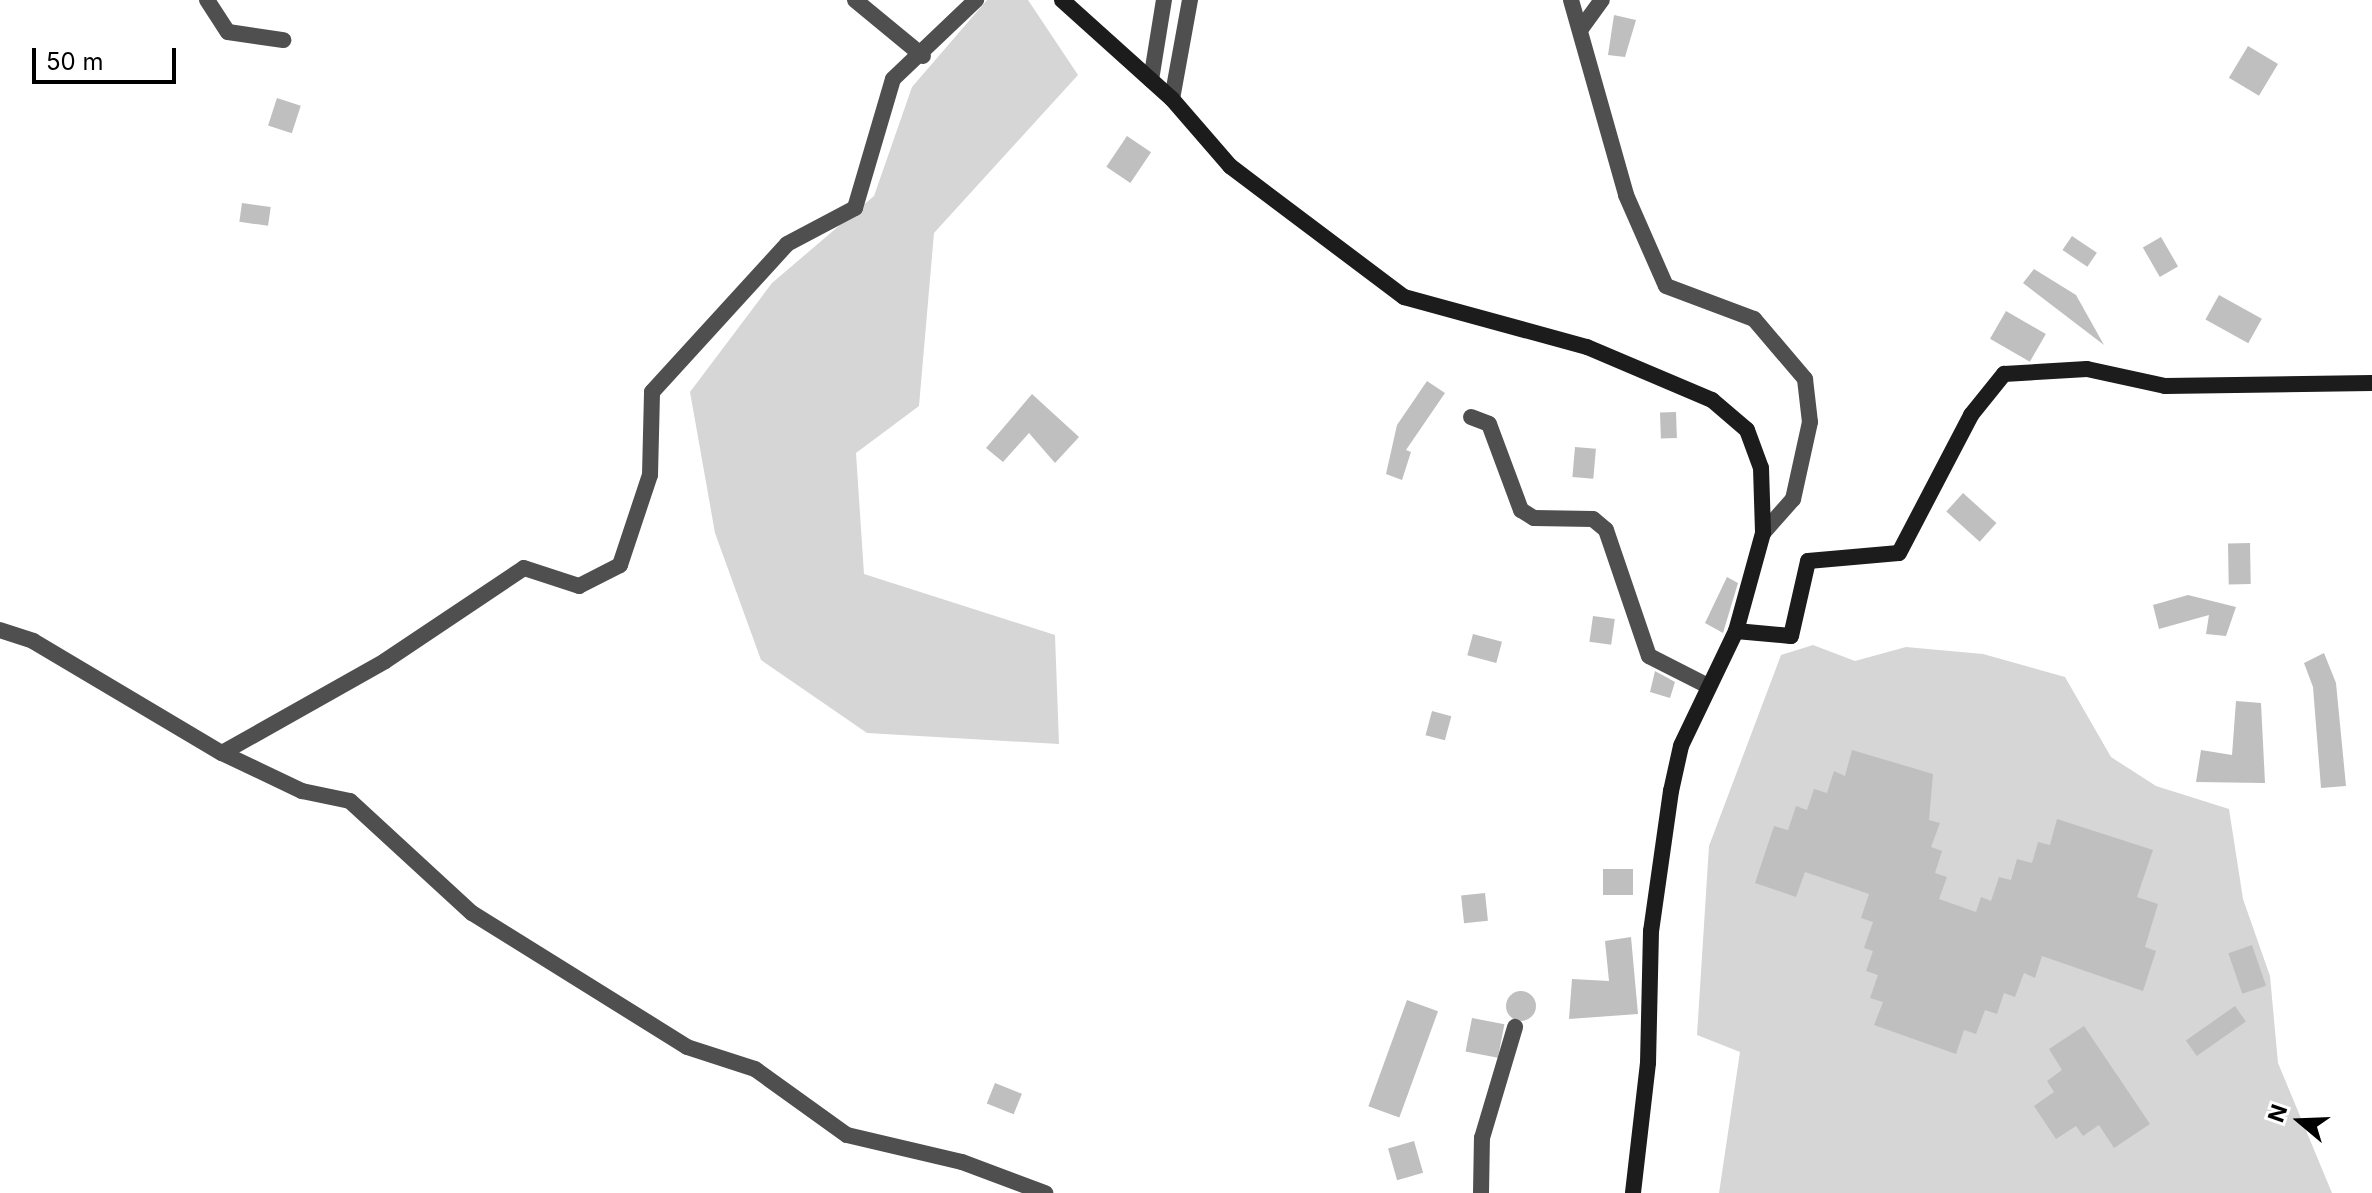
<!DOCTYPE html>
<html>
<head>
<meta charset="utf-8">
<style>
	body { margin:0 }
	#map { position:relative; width:2372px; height:1193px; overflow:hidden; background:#fff; font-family:Inter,sans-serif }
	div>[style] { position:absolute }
	.green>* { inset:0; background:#d6d6d6 }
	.building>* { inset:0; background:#bfbfbf; transform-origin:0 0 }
	.round { border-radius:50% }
	.street>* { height:16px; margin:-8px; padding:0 8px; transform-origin:8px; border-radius:8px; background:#4f4f4f }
	.secondary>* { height:16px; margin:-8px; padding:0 8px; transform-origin:8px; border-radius:8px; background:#1c1c1c }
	span { translate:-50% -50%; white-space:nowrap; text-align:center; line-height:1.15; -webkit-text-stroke:8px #fff; paint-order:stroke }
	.north { position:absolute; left:2260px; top:1081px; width:80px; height:80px; -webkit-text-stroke:6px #fff; paint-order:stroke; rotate:289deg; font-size:22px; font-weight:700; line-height:32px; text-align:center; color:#000 }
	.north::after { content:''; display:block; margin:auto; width:28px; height:36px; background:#000; clip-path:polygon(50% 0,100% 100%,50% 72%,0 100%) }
	.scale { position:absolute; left:32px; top:48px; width:144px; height:36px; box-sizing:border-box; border:4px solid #000; border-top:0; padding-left:10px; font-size:24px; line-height:28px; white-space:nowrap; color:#000; -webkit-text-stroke:6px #fff; paint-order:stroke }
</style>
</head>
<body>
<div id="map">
	<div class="green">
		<div style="clip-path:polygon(987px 0,1028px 0,1078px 75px,934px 233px,919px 406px,856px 453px,864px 574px,1055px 635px,1059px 744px,867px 733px,761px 660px,715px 533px,690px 392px,772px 283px,874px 196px,912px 87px)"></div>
		<div style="clip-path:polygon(1813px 645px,1855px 661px,1906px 647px,1983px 654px,2065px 677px,2111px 757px,2156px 786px,2229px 809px,2243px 899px,2270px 976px,2278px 1063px,2332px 1193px,1719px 1193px,1740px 1052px,1697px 1035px,1709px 846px,1781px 655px)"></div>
	</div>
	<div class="building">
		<div style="clip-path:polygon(1614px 15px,1636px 20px,1625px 57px,1608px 55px)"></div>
		<div style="left:2248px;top:46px;width:35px;height:37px;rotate:31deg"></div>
		<div style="left:277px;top:98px;width:25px;height:29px;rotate:18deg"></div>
		<div style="left:1127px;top:136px;width:29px;height:37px;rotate:34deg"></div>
		<div style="left:242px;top:203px;width:29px;height:19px;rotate:8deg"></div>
		<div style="left:2072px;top:236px;width:30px;height:17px;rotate:34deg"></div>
		<div style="left:2161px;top:237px;width:34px;height:21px;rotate:60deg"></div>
		<div style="clip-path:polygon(2034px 269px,2076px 295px,2104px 345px,2023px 283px)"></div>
		<div style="left:2219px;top:295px;width:49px;height:28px;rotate:29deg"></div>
		<div style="left:2006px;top:311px;width:46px;height:32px;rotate:30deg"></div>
		<div style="clip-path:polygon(1427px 381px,1445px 393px,1406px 450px,1411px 452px,1402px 480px,1386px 474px,1397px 425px)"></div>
		<div style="clip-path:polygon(1032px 394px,1079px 437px,1055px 463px,1029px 433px,1003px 462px,986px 448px)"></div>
		<div style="left:1676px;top:412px;width:26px;height:16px;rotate:88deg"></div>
		<div style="left:1575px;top:447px;width:21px;height:30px;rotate:5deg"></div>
		<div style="left:1963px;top:493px;width:45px;height:25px;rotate:42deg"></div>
		<div style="left:2250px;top:543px;width:41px;height:22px;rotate:89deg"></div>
		<div style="clip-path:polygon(1727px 577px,1738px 583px,1723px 633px,1705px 623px)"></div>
		<div style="clip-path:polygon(2188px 595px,2236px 607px,2226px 636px,2206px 634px,2209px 615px,2159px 629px,2153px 605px)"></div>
		<div style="left:1593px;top:616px;width:22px;height:26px;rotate:8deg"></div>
		<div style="left:1473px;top:634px;width:30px;height:22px;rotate:15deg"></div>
		<div style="clip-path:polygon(2324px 653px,2336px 683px,2346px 786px,2321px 788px,2313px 687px,2304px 663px)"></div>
		<div style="clip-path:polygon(1655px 671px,1675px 682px,1670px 698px,1650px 692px)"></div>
		<div style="clip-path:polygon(2236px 701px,2261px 703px,2265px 783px,2196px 782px,2201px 750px,2232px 755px)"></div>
		<div style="left:1432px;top:711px;width:20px;height:25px;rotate:15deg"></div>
		<div style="clip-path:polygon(1852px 750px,1933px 774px,1929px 820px,1940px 823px,1931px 847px,1942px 851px,1935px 873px,1947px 877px,1939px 899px,1976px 912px,1981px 897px,1991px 901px,1999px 877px,2011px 880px,2017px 859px,2032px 863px,2038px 842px,2050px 845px,2057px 819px,2153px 850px,2137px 897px,2158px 904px,2145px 947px,2156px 951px,2143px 991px,2042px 956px,2035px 978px,2024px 973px,2015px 997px,2004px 993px,1997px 1014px,1985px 1010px,1976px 1034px,1964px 1030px,1956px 1054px,1874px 1025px,1883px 1002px,1870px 998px,1878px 975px,1866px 971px,1873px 951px,1864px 948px,1873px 922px,1861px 918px,1869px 894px,1805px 872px,1796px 897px,1755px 883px,1774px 826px,1788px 830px,1796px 806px,1807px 810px,1814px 789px,1827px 793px,1834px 771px,1845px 776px)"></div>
		<div style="left:1603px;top:869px;width:30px;height:26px"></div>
		<div style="left:1485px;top:893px;width:28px;height:24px;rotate:84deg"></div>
		<div style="clip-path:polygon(1631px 937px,1638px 1014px,1569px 1019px,1572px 979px,1609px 981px,1605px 941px)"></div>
		<div style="left:2252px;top:945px;width:43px;height:25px;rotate:71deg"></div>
		<div class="round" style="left:1506px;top:991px;width:30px;height:30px"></div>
		<div style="left:1407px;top:1000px;width:33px;height:113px;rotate:20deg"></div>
		<div style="left:2235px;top:1006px;width:19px;height:60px;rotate:55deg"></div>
		<div style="left:1472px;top:1018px;width:33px;height:34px;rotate:11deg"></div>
		<div style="clip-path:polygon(2084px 1026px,2150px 1124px,2114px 1148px,2099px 1125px,2083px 1136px,2076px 1126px,2056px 1139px,2034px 1106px,2054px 1092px,2047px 1081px,2062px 1070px,2049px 1049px)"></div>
		<div style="left:995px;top:1083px;width:29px;height:22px;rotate:22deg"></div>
		<div style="left:1414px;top:1141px;width:33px;height:27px;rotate:74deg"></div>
	</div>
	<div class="street">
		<div style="left:207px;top:0;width:38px;rotate:57deg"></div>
		<div style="left:228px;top:32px;width:56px;rotate:8.3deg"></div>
		<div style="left:855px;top:0;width:88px;rotate:39.5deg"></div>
		<div style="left:1571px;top:0;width:203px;rotate:74.2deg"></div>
		<div style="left:1626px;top:195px;width:99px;rotate:66.3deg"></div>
		<div style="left:1666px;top:286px;width:94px;rotate:20.6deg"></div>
		<div style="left:1754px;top:319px;width:79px;rotate:49.6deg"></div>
		<div style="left:1805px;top:379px;width:43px;rotate:83.4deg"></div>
		<div style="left:1810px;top:422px;width:79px;rotate:102.4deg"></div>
		<div style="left:1793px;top:499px;width:45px;rotate:131.4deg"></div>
		<div style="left:1580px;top:30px;width:37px;rotate:-54deg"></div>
		<div style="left:1151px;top:80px;width:81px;rotate:-80.8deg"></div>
		<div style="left:1172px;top:99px;width:101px;rotate:-79.7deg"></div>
		<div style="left:1471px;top:417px;width:19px;rotate:21deg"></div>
		<div style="left:1489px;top:424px;width:92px;rotate:69.6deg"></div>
		<div style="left:1521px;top:510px;width:15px;rotate:32deg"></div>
		<div style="left:1534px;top:518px;width:59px;rotate:1deg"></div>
		<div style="left:1593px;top:519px;width:17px;rotate:40deg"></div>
		<div style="left:1606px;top:530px;width:133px;rotate:71.2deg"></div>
		<div style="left:1649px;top:656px;width:66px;rotate:27deg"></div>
		<div style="left:0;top:630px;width:35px;rotate:18deg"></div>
		<div style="left:33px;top:641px;width:220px;rotate:30.7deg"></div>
		<div style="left:222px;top:753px;width:187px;rotate:-29.4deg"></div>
		<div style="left:385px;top:661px;width:167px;rotate:-33.8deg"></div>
		<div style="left:524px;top:568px;width:58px;rotate:18.1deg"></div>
		<div style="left:579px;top:586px;width:46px;rotate:-27.1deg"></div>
		<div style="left:620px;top:565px;width:95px;rotate:-71.6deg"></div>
		<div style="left:650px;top:475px;width:83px;rotate:-88.6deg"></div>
		<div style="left:652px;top:392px;width:200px;rotate:-47.6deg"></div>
		<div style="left:787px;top:244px;width:77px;rotate:-27.9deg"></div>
		<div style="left:855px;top:208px;width:134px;rotate:-73.6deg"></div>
		<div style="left:893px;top:79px;width:115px;rotate:-43.6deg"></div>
		<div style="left:222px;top:753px;width:89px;rotate:25.4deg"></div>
		<div style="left:302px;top:791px;width:49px;rotate:11.8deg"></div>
		<div style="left:350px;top:801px;width:166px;rotate:42.6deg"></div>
		<div style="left:472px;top:913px;width:253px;rotate:31.9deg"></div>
		<div style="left:687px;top:1047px;width:71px;rotate:17.9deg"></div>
		<div style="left:755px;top:1069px;width:113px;rotate:35.7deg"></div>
		<div style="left:847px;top:1135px;width:118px;rotate:13.2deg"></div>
		<div style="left:962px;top:1162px;width:89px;rotate:20.5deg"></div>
		<div style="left:1481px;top:1193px;width:55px;rotate:-89deg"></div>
		<div style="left:1482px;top:1138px;width:116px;rotate:-73.4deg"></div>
	</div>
	<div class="secondary">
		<div style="left:1062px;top:0;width:148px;rotate:42deg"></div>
		<div style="left:1172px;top:99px;width:89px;rotate:49.1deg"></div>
		<div style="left:1230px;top:166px;width:218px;rotate:37deg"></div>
		<div style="left:1404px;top:297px;width:190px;rotate:15.3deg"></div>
		<div style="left:1587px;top:347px;width:136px;rotate:23deg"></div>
		<div style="left:1712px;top:400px;width:46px;rotate:40.6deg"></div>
		<div style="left:1747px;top:430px;width:40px;rotate:69.8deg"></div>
		<div style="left:1761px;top:468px;width:65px;rotate:88.2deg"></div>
		<div style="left:1763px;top:533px;width:102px;rotate:105.4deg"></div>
		<div style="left:1736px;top:631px;width:127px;rotate:115.6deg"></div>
		<div style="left:1681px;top:746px;width:46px;rotate:102.5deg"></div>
		<div style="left:1671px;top:791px;width:141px;rotate:98.1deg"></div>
		<div style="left:1651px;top:931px;width:132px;rotate:91.3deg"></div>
		<div style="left:1648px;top:1063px;width:131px;rotate:96.6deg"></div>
		<div style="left:1736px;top:631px;width:55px;rotate:5.2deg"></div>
		<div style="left:1791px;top:636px;width:77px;rotate:-77.2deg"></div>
		<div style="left:1808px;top:561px;width:91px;rotate:-5deg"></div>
		<div style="left:1899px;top:553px;width:156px;rotate:-62.4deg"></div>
		<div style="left:1971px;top:415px;width:53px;rotate:-51.2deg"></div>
		<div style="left:2004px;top:374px;width:83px;rotate:-3.4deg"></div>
		<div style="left:2087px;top:369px;width:80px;rotate:12.3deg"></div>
		<div style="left:2165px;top:386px;width:207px;rotate:-0.8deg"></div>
	</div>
	<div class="north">N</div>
	<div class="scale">50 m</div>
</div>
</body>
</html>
